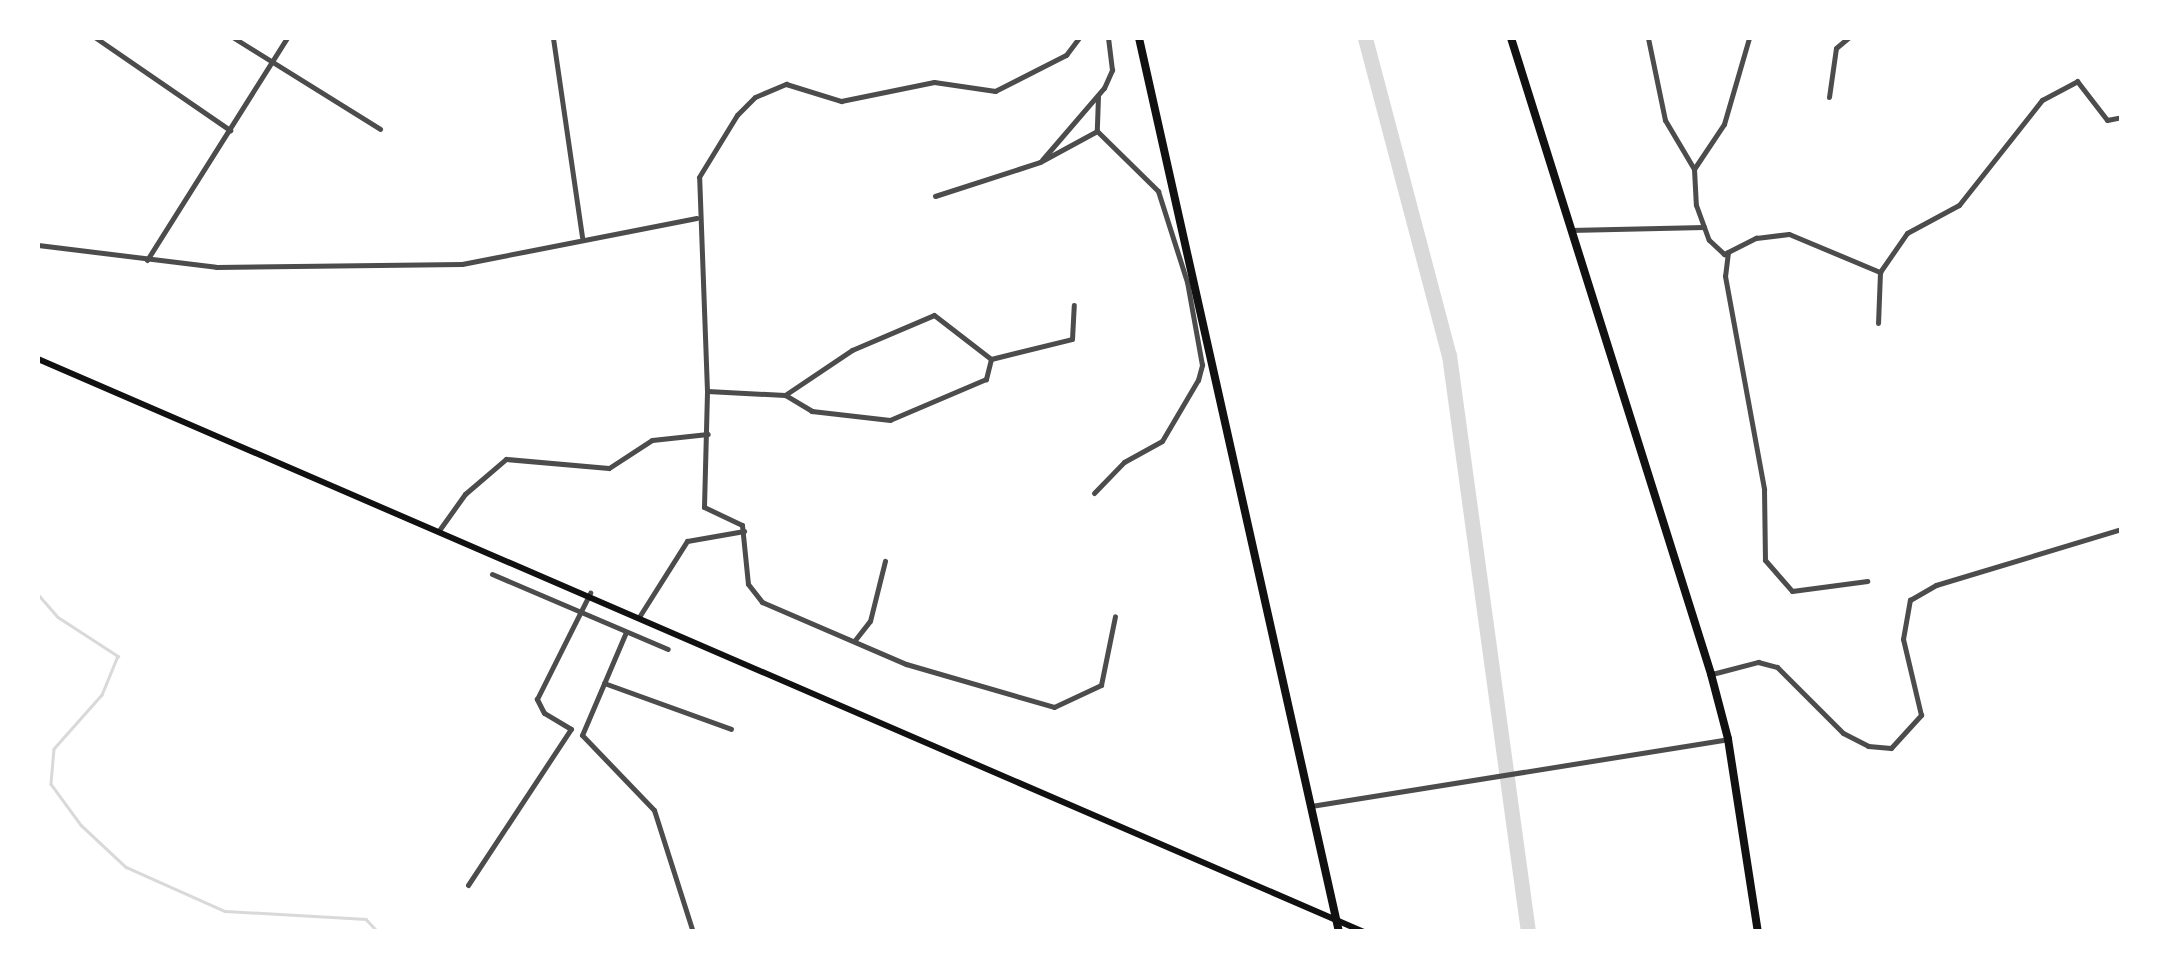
<!DOCTYPE html>
<html>
<head>
<meta charset="utf-8">
<style>
	body { margin:0 }
	#map { position:relative; width:2159px; height:969px; overflow:hidden; background:#fff; font-family:Overpass,sans-serif }
	div>[style] { position:absolute }
	.stream>* { height:2.5px; margin:-1.25px; padding:0 1.25px; transform-origin:1.25px; border-radius:1.25px; background:#d9d9d9 }
	.river>* { height:15px; margin:-7.5px; padding:0 7.5px; transform-origin:7.5px; border-radius:7.5px; background:#d9d9d9 }
	.minor>* { height:5px; margin:-2.5px; padding:0 2.5px; transform-origin:2.5px; border-radius:2.5px; background:#4c4c4c }
	.secondary>* { height:6px; margin:-3px; padding:0 3px; transform-origin:3px; border-radius:3px; background:#111 }
	.primary>* { height:8px; margin:-4px; padding:0 4px; transform-origin:4px; border-radius:4px; background:#111 }
	.trunk>* { height:8px; margin:-4px; padding:0 4px; transform-origin:4px; border-radius:4px; background:#111 }
	span { translate:-50% -50%; white-space:nowrap; text-align:center; line-height:1.15; -webkit-text-stroke:8px #fff; paint-order:stroke }
	.frame { position:absolute; inset:0; border:40px solid #fff; pointer-events:none }
</style>
</head>
<body>
<div id="map">
	<div class="stream">
		<div style="left:38px;top:594px;width:30px;rotate:49deg"></div>
		<div style="left:58px;top:617px;width:72px;rotate:33deg"></div>
		<div style="left:118px;top:656px;width:42px;rotate:112.3deg"></div>
		<div style="left:102px;top:695px;width:72px;rotate:131.6deg"></div>
		<div style="left:54px;top:749px;width:35px;rotate:95deg"></div>
		<div style="left:51px;top:784px;width:51px;rotate:53.8deg"></div>
		<div style="left:81px;top:825px;width:62px;rotate:43deg"></div>
		<div style="left:126px;top:867px;width:108px;rotate:24deg"></div>
		<div style="left:225px;top:911px;width:141px;rotate:3.2deg"></div>
		<div style="left:366px;top:919px;width:18px;rotate:47deg"></div>
	</div>
	<div class="river">
		<div style="left:1365px;top:38px;width:328px;rotate:75.2deg"></div>
		<div style="left:1449px;top:355px;width:582px;rotate:82.2deg"></div>
	</div>
	<div class="minor">
		<div style="left:96px;top:38px;width:163px;rotate:34.5deg"></div>
		<div style="left:234px;top:38px;width:172px;rotate:31.9deg"></div>
		<div style="left:553px;top:38px;width:201px;rotate:81.7deg"></div>
		<div style="left:1648px;top:38px;width:84px;rotate:78.3deg"></div>
		<div style="left:1665px;top:120px;width:57px;rotate:59.4deg"></div>
		<div style="left:1694px;top:169px;width:36px;rotate:87deg"></div>
		<div style="left:1696px;top:205px;width:37px;rotate:70deg"></div>
		<div style="left:1709px;top:240px;width:21px;rotate:43deg"></div>
		<div style="left:1724px;top:254px;width:36px;rotate:-27deg"></div>
		<div style="left:1756px;top:238px;width:33px;rotate:-7deg"></div>
		<div style="left:1789px;top:234px;width:99px;rotate:22.7deg"></div>
		<div style="left:1880px;top:272px;width:51px;rotate:92.2deg"></div>
		<div style="left:1098px;top:96px;width:35px;rotate:92deg"></div>
		<div style="left:1097px;top:131px;width:86px;rotate:44.5deg"></div>
		<div style="left:1158px;top:191px;width:96px;rotate:72.3deg"></div>
		<div style="left:1829px;top:97px;width:49px;rotate:-81.9deg"></div>
		<div style="left:1836px;top:48px;width:16px;rotate:-40deg"></div>
		<div style="left:1042px;top:160px;width:95px;rotate:-49.3deg"></div>
		<div style="left:1104px;top:88px;width:20px;rotate:-66deg"></div>
		<div style="left:1112px;top:70px;width:32px;rotate:-97deg"></div>
		<div style="left:1694px;top:169px;width:54px;rotate:-56.3deg"></div>
		<div style="left:1724px;top:124px;width:90px;rotate:-73.8deg"></div>
		<div style="left:935px;top:196px;width:110px;rotate:-17.9deg"></div>
		<div style="left:1040px;top:162px;width:65px;rotate:-28.5deg"></div>
		<div style="left:1570px;top:230px;width:134px;rotate:-1.3deg"></div>
		<div style="left:38px;top:245px;width:179px;rotate:7deg"></div>
		<div style="left:216px;top:267px;width:246px;rotate:-0.7deg"></div>
		<div style="left:462px;top:264px;width:239px;rotate:-11.1deg"></div>
		<div style="left:1728px;top:252px;width:24px;rotate:97deg"></div>
		<div style="left:1725px;top:276px;width:217px;rotate:79.6deg"></div>
		<div style="left:1764px;top:489px;width:71px;rotate:89.2deg"></div>
		<div style="left:1765px;top:560px;width:41px;rotate:48.9deg"></div>
		<div style="left:1792px;top:591px;width:76px;rotate:-7.6deg"></div>
		<div style="left:147px;top:260px;width:262px;rotate:-57.8deg"></div>
		<div style="left:1880px;top:272px;width:47px;rotate:-55.3deg"></div>
		<div style="left:1907px;top:233px;width:59px;rotate:-28.3deg"></div>
		<div style="left:1959px;top:205px;width:134px;rotate:-51.7deg"></div>
		<div style="left:2042px;top:100px;width:40px;rotate:-28deg"></div>
		<div style="left:2077px;top:81px;width:49px;rotate:52.4deg"></div>
		<div style="left:2107px;top:120px;width:15px;rotate:-11deg"></div>
		<div style="left:991px;top:359px;width:83px;rotate:-13.9deg"></div>
		<div style="left:1072px;top:339px;width:34px;rotate:-87deg"></div>
		<div style="left:707px;top:392px;width:115px;rotate:91.5deg"></div>
		<div style="left:704px;top:507px;width:42px;rotate:25.3deg"></div>
		<div style="left:742px;top:525px;width:59px;rotate:84.2deg"></div>
		<div style="left:748px;top:584px;width:23px;rotate:52deg"></div>
		<div style="left:762px;top:602px;width:157px;rotate:23.3deg"></div>
		<div style="left:906px;top:664px;width:154px;rotate:16.2deg"></div>
		<div style="left:1054px;top:707px;width:52px;rotate:-25.1deg"></div>
		<div style="left:1101px;top:685px;width:70px;rotate:-78.5deg"></div>
		<div style="left:785px;top:395px;width:81px;rotate:-33.9deg"></div>
		<div style="left:852px;top:350px;width:89px;rotate:-23.1deg"></div>
		<div style="left:934px;top:315px;width:72px;rotate:37.7deg"></div>
		<div style="left:991px;top:359px;width:21px;rotate:104deg"></div>
		<div style="left:986px;top:379px;width:104px;rotate:156.9deg"></div>
		<div style="left:890px;top:420px;width:79px;rotate:-173.4deg"></div>
		<div style="left:812px;top:411px;width:31px;rotate:-149deg"></div>
		<div style="left:785px;top:395px;width:78px;rotate:-177.1deg"></div>
		<div style="left:707px;top:391px;width:214px;rotate:-92.1deg"></div>
		<div style="left:699px;top:177px;width:73px;rotate:-58.5deg"></div>
		<div style="left:737px;top:115px;width:25px;rotate:-45deg"></div>
		<div style="left:755px;top:97px;width:34px;rotate:-23deg"></div>
		<div style="left:786px;top:84px;width:58px;rotate:17.2deg"></div>
		<div style="left:841px;top:101px;width:95px;rotate:-11.5deg"></div>
		<div style="left:934px;top:82px;width:62px;rotate:8.4deg"></div>
		<div style="left:995px;top:91px;width:80px;rotate:-26.9deg"></div>
		<div style="left:1066px;top:55px;width:21px;rotate:-53deg"></div>
		<div style="left:1094px;top:493px;width:43px;rotate:-45.9deg"></div>
		<div style="left:1124px;top:462px;width:43px;rotate:-28.9deg"></div>
		<div style="left:1162px;top:441px;width:71px;rotate:-59.5deg"></div>
		<div style="left:1198px;top:380px;width:16px;rotate:-75deg"></div>
		<div style="left:1202px;top:365px;width:84px;rotate:-100.2deg"></div>
		<div style="left:440px;top:529px;width:43px;rotate:-54.5deg"></div>
		<div style="left:465px;top:494px;width:54px;rotate:-40.5deg"></div>
		<div style="left:506px;top:459px;width:103px;rotate:5deg"></div>
		<div style="left:609px;top:468px;width:51px;rotate:-33.1deg"></div>
		<div style="left:652px;top:440px;width:56px;rotate:-6.1deg"></div>
		<div style="left:492px;top:574px;width:191px;rotate:23.1deg"></div>
		<div style="left:639px;top:617px;width:90px;rotate:-57.7deg"></div>
		<div style="left:687px;top:541px;width:58px;rotate:-10deg"></div>
		<div style="left:626px;top:632px;width:112px;rotate:113.1deg"></div>
		<div style="left:582px;top:735px;width:104px;rotate:46.2deg"></div>
		<div style="left:654px;top:810px;width:128px;rotate:72.3deg"></div>
		<div style="left:855px;top:640px;width:24px;rotate:-52deg"></div>
		<div style="left:870px;top:621px;width:62px;rotate:-76deg"></div>
		<div style="left:1712px;top:674px;width:48px;rotate:-14.6deg"></div>
		<div style="left:1758px;top:662px;width:20px;rotate:15deg"></div>
		<div style="left:1777px;top:667px;width:93px;rotate:45deg"></div>
		<div style="left:1843px;top:733px;width:28px;rotate:27deg"></div>
		<div style="left:1868px;top:746px;width:23px;rotate:5deg"></div>
		<div style="left:1891px;top:748px;width:45px;rotate:-47.7deg"></div>
		<div style="left:1921px;top:715px;width:78px;rotate:-103.3deg"></div>
		<div style="left:1903px;top:639px;width:40px;rotate:-80deg"></div>
		<div style="left:1910px;top:600px;width:30px;rotate:-30deg"></div>
		<div style="left:1936px;top:585px;width:194px;rotate:-16.8deg"></div>
		<div style="left:604px;top:683px;width:135px;rotate:19.9deg"></div>
		<div style="left:1311px;top:806px;width:422px;rotate:-9.1deg"></div>
		<div style="left:468px;top:885px;width:187px;rotate:-56.6deg"></div>
		<div style="left:571px;top:729px;width:31px;rotate:-149deg"></div>
		<div style="left:544px;top:713px;width:16px;rotate:-117deg"></div>
		<div style="left:537px;top:699px;width:119px;rotate:-63.4deg"></div>
	</div>
	<div class="secondary">
		<div style="left:38px;top:359px;width:1445px;rotate:23.37deg"></div>
	</div>
	<div class="primary">
		<div style="left:1511px;top:38px;width:667px;rotate:72.54deg"></div>
		<div style="left:1711px;top:674px;width:67px;rotate:75.3deg"></div>
		<div style="left:1728px;top:739px;width:195px;rotate:81.2deg"></div>
	</div>
	<div class="trunk">
		<div style="left:1139px;top:38px;width:916px;rotate:77.39deg"></div>
	</div>
	<div class="frame"></div>
</div>
</body>
</html>
